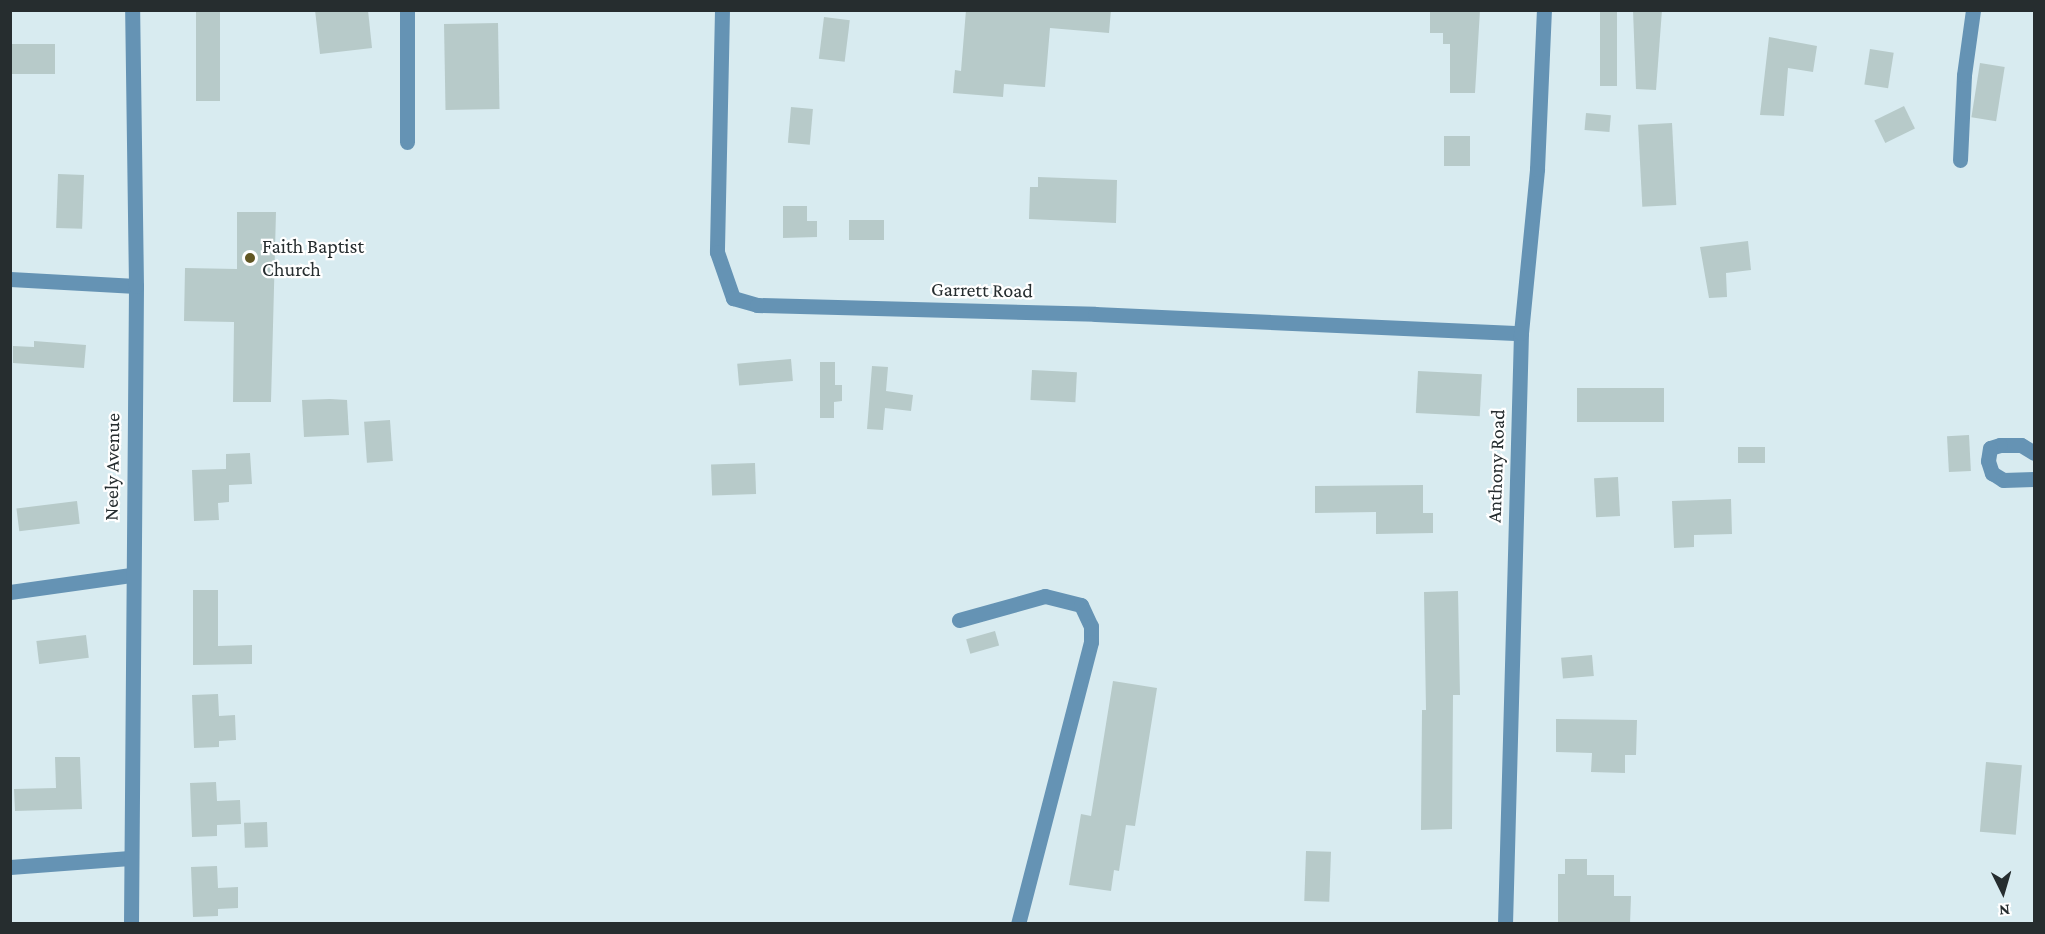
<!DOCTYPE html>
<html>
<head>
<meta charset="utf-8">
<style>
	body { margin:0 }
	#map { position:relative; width:2045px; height:934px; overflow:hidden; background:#d8ebf0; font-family:"Crimson Pro",serif }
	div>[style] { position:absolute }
	.building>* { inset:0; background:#b7cac9; transform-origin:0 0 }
	.minor>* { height:15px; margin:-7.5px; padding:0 7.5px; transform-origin:7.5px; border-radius:7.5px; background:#6593b4 }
	.dots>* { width:16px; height:16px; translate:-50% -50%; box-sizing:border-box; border:3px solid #fff; border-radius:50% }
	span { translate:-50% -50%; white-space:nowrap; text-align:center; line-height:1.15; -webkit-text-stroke:4.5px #fff; paint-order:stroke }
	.poi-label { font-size:20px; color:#262d2f }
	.left { translate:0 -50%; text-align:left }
	.street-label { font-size:20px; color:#262d2f }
	.frame { position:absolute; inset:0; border:12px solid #262d2f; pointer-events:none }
	.north { position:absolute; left:1973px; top:862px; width:60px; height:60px; -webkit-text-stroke:4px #fff; paint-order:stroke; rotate:175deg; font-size:16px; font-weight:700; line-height:24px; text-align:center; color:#262d2f }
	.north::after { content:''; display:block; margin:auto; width:21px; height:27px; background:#262d2f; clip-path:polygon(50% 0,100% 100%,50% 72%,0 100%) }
</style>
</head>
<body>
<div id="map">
	<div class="building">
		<div style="left:196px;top:10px;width:24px;height:91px"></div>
		<div style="clip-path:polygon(315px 10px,368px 10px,372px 48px,320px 54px)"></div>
		<div style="clip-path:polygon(966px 10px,1111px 10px,1109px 33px,1050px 28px,1045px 87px,1004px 84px,1003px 97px,953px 93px,955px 70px,961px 71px)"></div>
		<div style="clip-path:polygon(1430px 10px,1480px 10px,1475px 93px,1450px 93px,1450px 44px,1443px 44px,1443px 33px,1430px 33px)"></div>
		<div style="left:1600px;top:10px;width:17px;height:76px"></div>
		<div style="clip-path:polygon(1633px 10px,1662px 10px,1656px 90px,1636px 89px)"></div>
		<div style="left:824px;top:17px;width:26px;height:42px;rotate:7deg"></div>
		<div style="left:498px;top:23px;width:86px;height:54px;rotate:89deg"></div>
		<div style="clip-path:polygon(1769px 37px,1817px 46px,1813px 72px,1788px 68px,1784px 116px,1760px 115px)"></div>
		<div style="left:55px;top:44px;width:30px;height:45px;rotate:90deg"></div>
		<div style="left:1870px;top:49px;width:24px;height:36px;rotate:9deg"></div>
		<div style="left:1980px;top:63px;width:25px;height:55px;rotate:9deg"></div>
		<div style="left:1904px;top:106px;width:25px;height:33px;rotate:64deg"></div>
		<div style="left:791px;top:107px;width:22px;height:36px;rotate:5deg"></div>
		<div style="left:1586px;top:113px;width:25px;height:17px;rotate:5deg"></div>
		<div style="left:1672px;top:123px;width:82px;height:34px;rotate:87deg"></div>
		<div style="left:1444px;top:136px;width:26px;height:30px"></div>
		<div style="left:58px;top:174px;width:26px;height:54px;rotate:2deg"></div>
		<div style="clip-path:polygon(1038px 177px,1117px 180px,1116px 223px,1029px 219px,1030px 187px,1038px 187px)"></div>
		<div style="clip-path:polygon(783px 206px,807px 206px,807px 221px,817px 221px,817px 237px,783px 238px)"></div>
		<div style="clip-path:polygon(237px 212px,276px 212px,271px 402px,233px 402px,234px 322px,184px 321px,185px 268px,237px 269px)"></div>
		<div style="left:884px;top:220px;width:20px;height:35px;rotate:90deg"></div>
		<div style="clip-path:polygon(1748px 241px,1751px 270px,1726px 273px,1727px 297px,1709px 298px,1700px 247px)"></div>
		<div style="clip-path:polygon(34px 341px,86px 345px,84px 368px,13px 363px,13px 346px,34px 347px)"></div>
		<div style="left:791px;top:359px;width:22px;height:54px;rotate:85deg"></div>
		<div style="clip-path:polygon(820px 362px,835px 362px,835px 385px,842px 385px,842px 401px,834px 402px,834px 418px,820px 418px)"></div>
		<div style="clip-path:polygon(872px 366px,888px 367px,886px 391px,913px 395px,911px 411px,885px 408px,883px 430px,867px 429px)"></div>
		<div style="left:1032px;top:370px;width:45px;height:30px;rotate:3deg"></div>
		<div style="left:1418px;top:371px;width:64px;height:42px;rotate:3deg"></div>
		<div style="left:1577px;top:388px;width:87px;height:34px"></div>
		<div style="clip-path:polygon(330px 399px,347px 400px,349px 435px,304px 437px,302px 400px)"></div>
		<div style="left:390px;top:420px;width:41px;height:26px;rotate:86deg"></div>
		<div style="left:1969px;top:435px;width:36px;height:22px;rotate:87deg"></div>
		<div style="left:1765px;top:447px;width:16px;height:27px;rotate:90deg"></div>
		<div style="clip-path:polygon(250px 453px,252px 484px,229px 485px,229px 502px,218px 503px,219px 520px,194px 521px,192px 470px,226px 469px,226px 454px)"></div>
		<div style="left:755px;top:463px;width:31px;height:44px;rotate:88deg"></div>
		<div style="left:1618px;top:477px;width:39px;height:24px;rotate:87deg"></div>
		<div style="clip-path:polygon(1423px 485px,1423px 513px,1433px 513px,1433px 533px,1376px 534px,1376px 512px,1315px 513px,1315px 486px)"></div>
		<div style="clip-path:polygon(1731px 499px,1732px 534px,1694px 535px,1694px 547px,1674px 548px,1672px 501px)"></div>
		<div style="left:77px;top:501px;width:23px;height:61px;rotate:83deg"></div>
		<div style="clip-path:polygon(193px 590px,218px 590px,218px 646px,252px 645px,252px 664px,193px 665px)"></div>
		<div style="clip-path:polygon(1458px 591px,1460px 695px,1453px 695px,1452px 829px,1421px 830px,1422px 710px,1426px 710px,1424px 592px)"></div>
		<div style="left:995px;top:631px;width:15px;height:30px;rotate:74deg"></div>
		<div style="left:86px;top:635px;width:23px;height:50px;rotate:83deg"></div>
		<div style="left:1592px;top:655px;width:21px;height:31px;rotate:85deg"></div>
		<div style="clip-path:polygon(1113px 681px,1157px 688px,1135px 826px,1126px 825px,1119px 871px,1114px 870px,1111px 891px,1069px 885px,1081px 814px,1091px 816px)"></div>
		<div style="clip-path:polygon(218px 694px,219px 716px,235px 715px,236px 740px,219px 741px,219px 747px,194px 748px,192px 695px)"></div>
		<div style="clip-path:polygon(1556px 719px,1637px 720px,1636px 755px,1625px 755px,1625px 773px,1591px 772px,1592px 753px,1556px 752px)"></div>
		<div style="clip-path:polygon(55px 757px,80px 757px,82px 809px,15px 811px,14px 789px,56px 788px)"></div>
		<div style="left:1986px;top:762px;width:36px;height:70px;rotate:5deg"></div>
		<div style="clip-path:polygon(216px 782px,217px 801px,240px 800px,241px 824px,217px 825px,217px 836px,192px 837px,190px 783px)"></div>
		<div style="left:267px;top:822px;width:25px;height:23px;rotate:88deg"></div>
		<div style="left:1306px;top:851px;width:25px;height:50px;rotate:2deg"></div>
		<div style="clip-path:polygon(1565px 859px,1587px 859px,1587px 875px,1614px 875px,1614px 896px,1631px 896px,1630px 924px,1558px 924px,1558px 874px,1565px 874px)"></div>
		<div style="clip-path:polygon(217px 866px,218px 888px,238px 887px,238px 908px,218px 909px,218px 916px,193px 917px,191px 867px)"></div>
	</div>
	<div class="minor">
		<div style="left:407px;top:10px;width:132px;rotate:90deg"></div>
		<div style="left:722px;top:10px;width:242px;rotate:91.2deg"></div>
		<div style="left:717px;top:252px;width:49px;rotate:70.8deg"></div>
		<div style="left:733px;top:298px;width:25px;rotate:16deg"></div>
		<div style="left:757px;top:305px;width:338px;rotate:1.5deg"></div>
		<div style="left:1095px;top:314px;width:426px;rotate:2.6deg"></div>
		<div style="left:1960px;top:160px;width:85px;rotate:-87.3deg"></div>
		<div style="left:1964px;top:75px;width:66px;rotate:-82.1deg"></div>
		<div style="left:10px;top:279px;width:126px;rotate:3.2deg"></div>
		<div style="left:2034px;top:453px;width:15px;rotate:-148deg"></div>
		<div style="left:2021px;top:445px;width:21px;rotate:180deg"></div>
		<div style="left:2000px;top:445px;width:10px;rotate:163deg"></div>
		<div style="left:1990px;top:448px;width:13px;rotate:99deg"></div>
		<div style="left:1988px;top:461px;width:13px;rotate:72deg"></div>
		<div style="left:1992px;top:473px;width:13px;rotate:32deg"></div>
		<div style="left:2003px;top:480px;width:31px;rotate:-2deg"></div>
		<div style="left:10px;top:592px;width:122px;rotate:-8deg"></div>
		<div style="left:959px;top:620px;width:89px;rotate:-15.6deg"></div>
		<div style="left:1045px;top:596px;width:37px;rotate:14deg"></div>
		<div style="left:1081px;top:605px;width:23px;rotate:65deg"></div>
		<div style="left:1091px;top:626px;width:16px;rotate:90deg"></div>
		<div style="left:1091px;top:642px;width:291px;rotate:104.5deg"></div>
		<div style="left:10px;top:867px;width:120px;rotate:-4.3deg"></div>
		<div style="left:131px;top:924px;width:638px;rotate:-89.55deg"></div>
		<div style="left:136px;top:286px;width:276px;rotate:-90.8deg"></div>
		<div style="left:1505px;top:924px;width:591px;rotate:-88.45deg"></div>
		<div style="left:1521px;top:333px;width:165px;rotate:-84.4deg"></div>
		<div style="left:1537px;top:169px;width:159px;rotate:-87.5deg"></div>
	</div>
	<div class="dots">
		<div style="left:250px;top:258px;background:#615623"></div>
	</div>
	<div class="poi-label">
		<span class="left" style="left:262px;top:258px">Faith Baptist<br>Church</span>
	</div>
	<div class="street-label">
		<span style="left:982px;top:290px;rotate:1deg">Garrett Road</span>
		<span style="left:1496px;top:466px;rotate:-88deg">Anthony Road</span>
		<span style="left:112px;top:467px;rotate:-89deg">Neely Avenue</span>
	</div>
	<div class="frame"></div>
	<div class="north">N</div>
</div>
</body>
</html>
